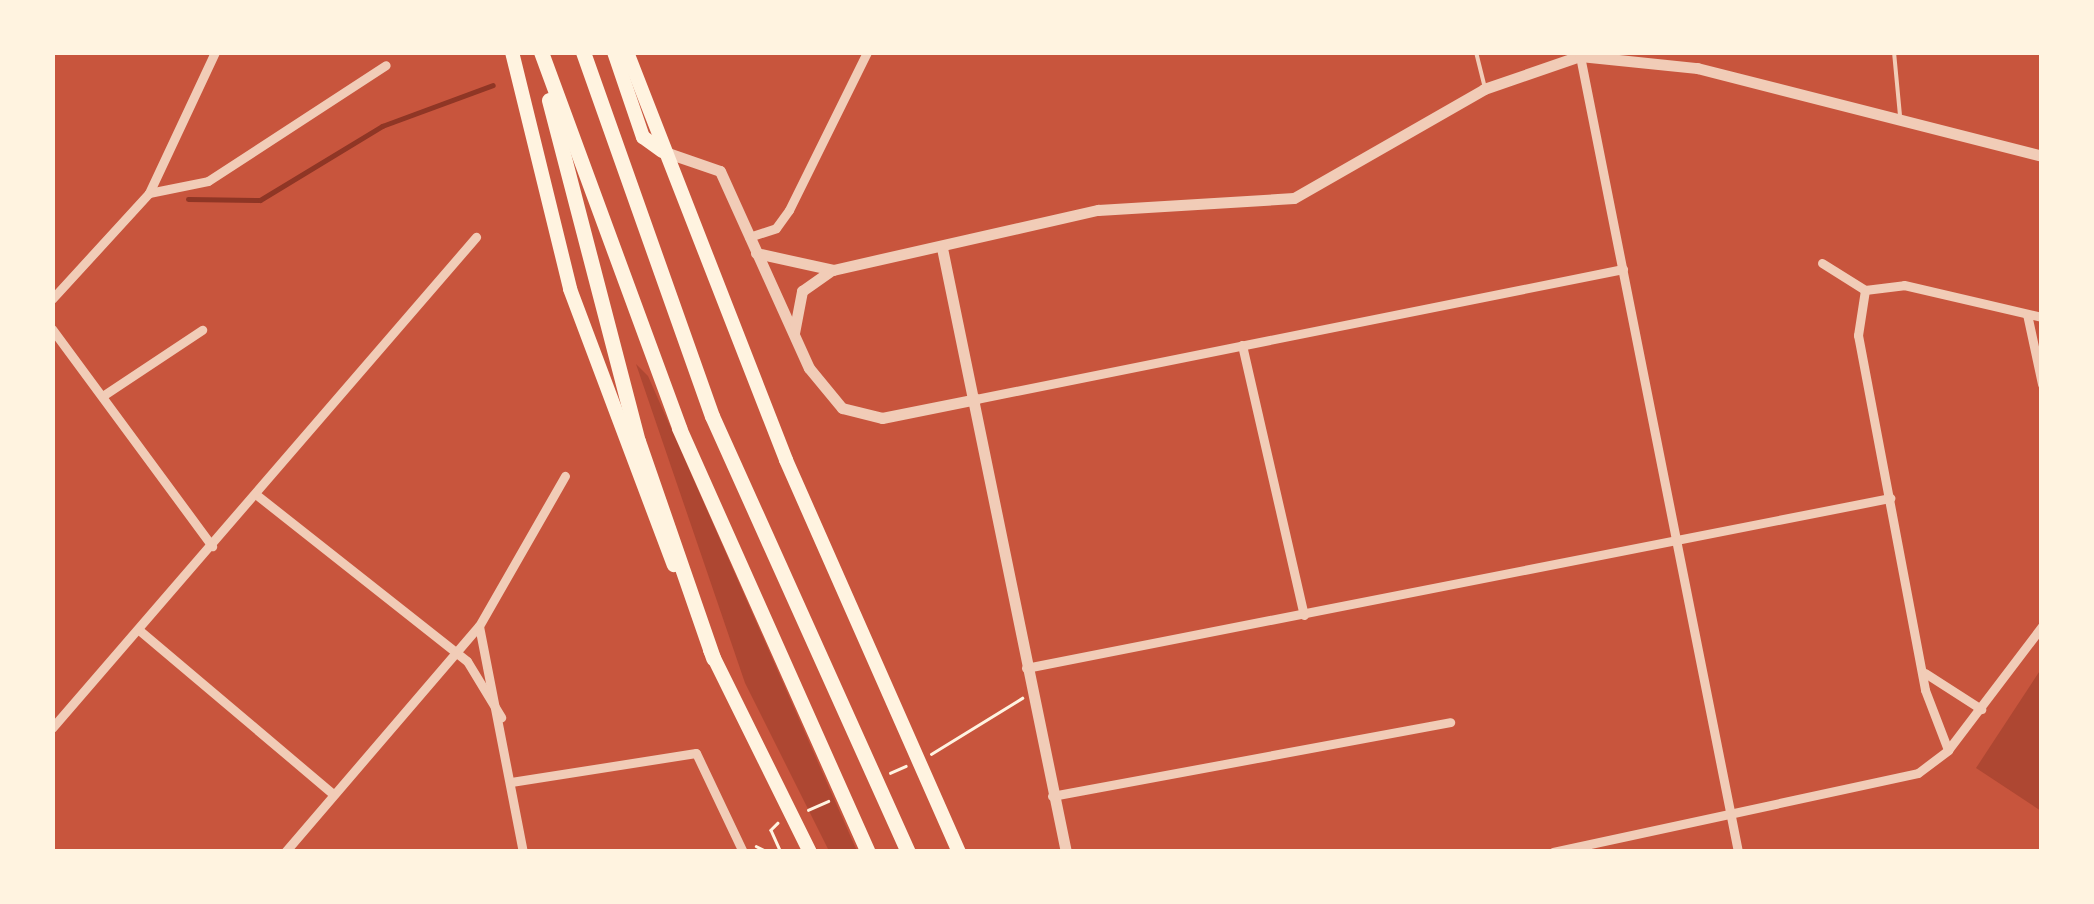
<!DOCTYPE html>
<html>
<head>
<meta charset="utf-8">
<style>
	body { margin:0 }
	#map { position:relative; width:2094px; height:904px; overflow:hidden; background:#c8553d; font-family:"Golos Text",sans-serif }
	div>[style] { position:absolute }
	.green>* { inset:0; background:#ae4732 }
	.stream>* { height:5px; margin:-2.5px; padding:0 2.5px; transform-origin:2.5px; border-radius:2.5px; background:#8f3625 }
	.path>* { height:2.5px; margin:-1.25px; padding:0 1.25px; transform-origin:1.25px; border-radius:1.25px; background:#fff3e0 }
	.service>* { height:4px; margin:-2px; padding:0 2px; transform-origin:2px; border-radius:2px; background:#f1ccb7 }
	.minor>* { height:9px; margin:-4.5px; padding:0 4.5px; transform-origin:4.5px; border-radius:4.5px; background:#f1ccb7 }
	.tertiary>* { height:11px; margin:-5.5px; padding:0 5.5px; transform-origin:5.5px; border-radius:5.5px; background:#f1ccb7 }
	.trunk>* { height:14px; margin:-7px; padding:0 7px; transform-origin:7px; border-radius:7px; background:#fff3e0 }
	.motorway>* { height:15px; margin:-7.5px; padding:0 7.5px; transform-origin:7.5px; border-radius:7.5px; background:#fff3e0 }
	span { translate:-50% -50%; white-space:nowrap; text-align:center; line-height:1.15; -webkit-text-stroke:10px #fff3e0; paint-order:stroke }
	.frame { position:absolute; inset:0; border:55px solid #fff3e0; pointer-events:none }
</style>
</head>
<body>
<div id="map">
	<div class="green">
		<div style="clip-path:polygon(636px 364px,648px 376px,857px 851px,829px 851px,745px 683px)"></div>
		<div style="clip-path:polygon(2041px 669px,2042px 811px,2041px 811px,1976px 768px)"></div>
	</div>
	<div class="stream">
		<div style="left:188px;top:199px;width:72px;rotate:0.8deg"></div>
		<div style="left:260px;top:200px;width:143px;rotate:-31.2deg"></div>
		<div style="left:382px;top:126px;width:118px;rotate:-20.3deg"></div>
	</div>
	<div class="path">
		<div style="left:931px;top:754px;width:107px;rotate:-31.6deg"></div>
		<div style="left:890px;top:773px;width:17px;rotate:-24deg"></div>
		<div style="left:808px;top:810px;width:22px;rotate:-24deg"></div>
		<div style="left:778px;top:823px;width:10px;rotate:135deg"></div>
		<div style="left:771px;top:830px;width:24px;rotate:66deg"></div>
		<div style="left:756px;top:846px;width:13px;rotate:27deg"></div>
	</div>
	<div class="service">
		<div style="left:1476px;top:52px;width:33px;rotate:76deg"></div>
		<div style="left:1894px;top:52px;width:63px;rotate:84.6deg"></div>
	</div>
	<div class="minor">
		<div style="left:1580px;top:56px;width:812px;rotate:78.77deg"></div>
		<div style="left:149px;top:193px;width:60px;rotate:-11.5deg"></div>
		<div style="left:208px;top:181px;width:212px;rotate:-33.1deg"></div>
		<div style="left:749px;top:237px;width:28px;rotate:-18deg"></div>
		<div style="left:776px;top:228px;width:22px;rotate:-54deg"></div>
		<div style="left:789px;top:210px;width:176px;rotate:-63.7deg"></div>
		<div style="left:1822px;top:263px;width:51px;rotate:32.1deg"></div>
		<div style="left:1865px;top:290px;width:46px;rotate:98.8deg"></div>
		<div style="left:1858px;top:335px;width:361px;rotate:79.3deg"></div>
		<div style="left:1925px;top:690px;width:64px;rotate:69deg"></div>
		<div style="left:1865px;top:290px;width:39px;rotate:-7deg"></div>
		<div style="left:1904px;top:285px;width:142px;rotate:13.1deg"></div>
		<div style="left:52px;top:299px;width:144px;rotate:-47.5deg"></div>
		<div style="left:149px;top:193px;width:156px;rotate:-64.9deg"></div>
		<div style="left:2027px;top:314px;width:72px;rotate:77.9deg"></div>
		<div style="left:52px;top:329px;width:270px;rotate:53.6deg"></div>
		<div style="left:1242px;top:345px;width:277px;rotate:77.1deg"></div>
		<div style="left:104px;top:395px;width:118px;rotate:-33.6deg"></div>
		<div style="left:976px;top:399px;width:660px;rotate:-11.36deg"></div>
		<div style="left:258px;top:496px;width:266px;rotate:38.3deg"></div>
		<div style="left:467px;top:661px;width:66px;rotate:58.7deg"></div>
		<div style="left:479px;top:626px;width:230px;rotate:79deg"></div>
		<div style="left:139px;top:630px;width:254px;rotate:40.2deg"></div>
		<div style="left:1026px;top:668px;width:881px;rotate:-11.13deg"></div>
		<div style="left:1925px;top:673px;width:67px;rotate:32.7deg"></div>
		<div style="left:52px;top:728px;width:649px;rotate:-49.19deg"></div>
		<div style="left:511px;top:782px;width:187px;rotate:-8.9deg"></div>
		<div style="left:696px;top:753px;width:110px;rotate:64.6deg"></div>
		<div style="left:1052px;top:796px;width:405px;rotate:-10.5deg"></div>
		<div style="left:285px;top:852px;width:298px;rotate:-49.4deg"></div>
		<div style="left:479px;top:626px;width:173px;rotate:-60.2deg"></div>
		<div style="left:1553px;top:852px;width:373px;rotate:-12.2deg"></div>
		<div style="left:1918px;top:773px;width:38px;rotate:-37deg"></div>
		<div style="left:1948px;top:750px;width:156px;rotate:-52.8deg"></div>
	</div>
	<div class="tertiary">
		<div style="left:662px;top:151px;width:61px;rotate:19deg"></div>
		<div style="left:720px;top:171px;width:216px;rotate:65.7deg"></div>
		<div style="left:809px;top:368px;width:52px;rotate:50.5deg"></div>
		<div style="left:842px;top:408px;width:41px;rotate:14deg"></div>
		<div style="left:882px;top:418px;width:96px;rotate:-11.4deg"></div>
		<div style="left:942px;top:248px;width:617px;rotate:78.4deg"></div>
		<div style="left:756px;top:253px;width:79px;rotate:12.4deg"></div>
		<div style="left:833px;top:270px;width:272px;rotate:-12.8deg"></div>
		<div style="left:1098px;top:210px;width:196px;rotate:-3.5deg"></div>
		<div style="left:1294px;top:198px;width:219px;rotate:-29.8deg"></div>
		<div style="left:1484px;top:89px;width:102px;rotate:-19deg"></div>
		<div style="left:1580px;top:56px;width:118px;rotate:5.9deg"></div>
		<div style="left:1697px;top:68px;width:356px;rotate:14.3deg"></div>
		<div style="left:794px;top:333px;width:43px;rotate:-79.2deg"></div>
		<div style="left:802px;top:291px;width:33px;rotate:-35deg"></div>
	</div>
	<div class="trunk">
		<div style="left:512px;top:52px;width:244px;rotate:76.2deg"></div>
		<div style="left:570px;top:289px;width:295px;rotate:69.4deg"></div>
		<div style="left:614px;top:52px;width:90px;rotate:71.2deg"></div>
		<div style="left:643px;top:137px;width:24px;rotate:36deg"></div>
		<div style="left:627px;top:52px;width:438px;rotate:68.7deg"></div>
		<div style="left:786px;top:460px;width:428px;rotate:66.2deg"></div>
		<div style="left:710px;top:650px;width:225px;rotate:63.7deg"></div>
	</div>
	<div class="motorway">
		<div style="left:541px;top:52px;width:401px;rotate:69.8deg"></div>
		<div style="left:679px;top:428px;width:464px;rotate:66deg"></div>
		<div style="left:583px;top:52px;width:386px;rotate:70.5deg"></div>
		<div style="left:712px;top:416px;width:478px;rotate:65.8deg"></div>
		<div style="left:549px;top:100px;width:352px;rotate:75.4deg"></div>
		<div style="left:638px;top:441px;width:230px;rotate:70.9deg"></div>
	</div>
	<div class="frame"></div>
</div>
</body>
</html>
